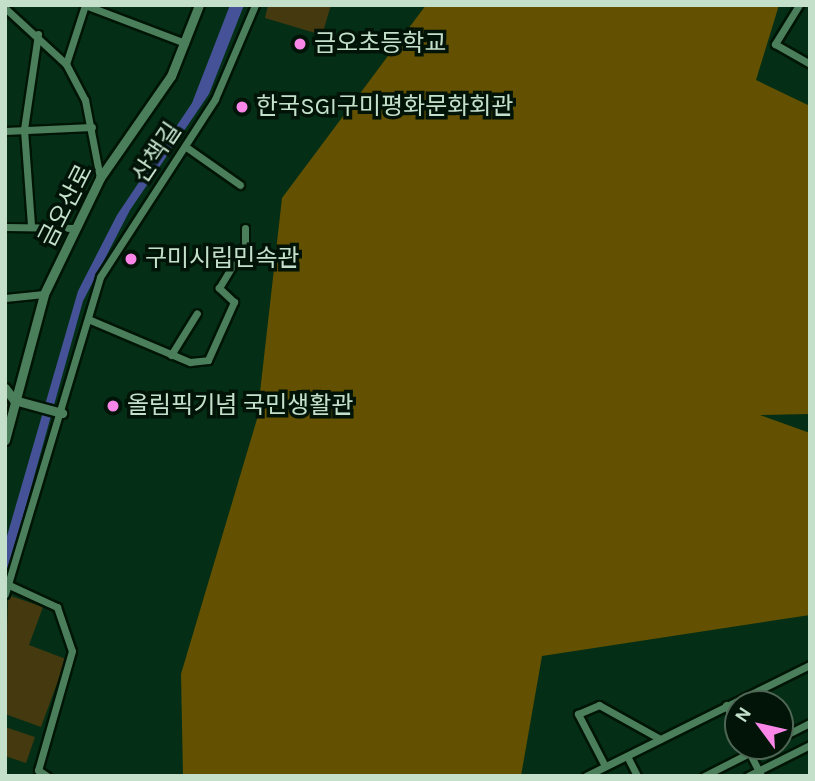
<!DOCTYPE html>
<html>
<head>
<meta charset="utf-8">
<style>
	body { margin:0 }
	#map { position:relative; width:815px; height:781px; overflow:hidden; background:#042f16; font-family:Karla,"Noto Sans KR",sans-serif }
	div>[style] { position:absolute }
	.green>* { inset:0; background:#45390f }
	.forest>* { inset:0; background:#635000 }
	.water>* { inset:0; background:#455297 }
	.roads { filter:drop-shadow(2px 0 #001505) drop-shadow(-2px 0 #001505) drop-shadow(0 2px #001505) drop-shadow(0 -2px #001505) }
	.minor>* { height:7px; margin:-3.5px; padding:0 3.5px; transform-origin:3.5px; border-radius:3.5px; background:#4b7f5b }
	.tertiary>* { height:9px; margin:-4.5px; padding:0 4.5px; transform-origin:4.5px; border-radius:4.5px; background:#4b7f5b }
	.dots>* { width:19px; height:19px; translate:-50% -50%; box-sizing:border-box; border:4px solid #011407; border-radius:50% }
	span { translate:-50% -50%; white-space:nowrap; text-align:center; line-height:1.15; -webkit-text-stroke:7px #011407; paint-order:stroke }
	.poi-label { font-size:24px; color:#c4e0cb }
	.left { translate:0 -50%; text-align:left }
	.street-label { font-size:24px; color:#c4e0cb }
	.frame { position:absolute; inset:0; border:7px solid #c4e0cb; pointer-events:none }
	.north { position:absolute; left:724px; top:690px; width:70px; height:70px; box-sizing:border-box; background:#011407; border:2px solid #4f6655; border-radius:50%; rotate:303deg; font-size:19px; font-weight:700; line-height:28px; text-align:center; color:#c4e0cb }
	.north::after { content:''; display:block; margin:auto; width:24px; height:32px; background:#fa87e8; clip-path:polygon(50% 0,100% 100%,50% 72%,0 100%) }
</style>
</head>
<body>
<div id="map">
	<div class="green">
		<div style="clip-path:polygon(268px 5px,331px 5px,322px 35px,265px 18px)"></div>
		<div style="clip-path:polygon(8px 595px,43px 607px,29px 645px,66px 659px,41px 727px,5px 714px)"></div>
		<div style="clip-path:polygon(5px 727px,35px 737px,26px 763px,5px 756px)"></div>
	</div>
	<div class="forest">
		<div style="clip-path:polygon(426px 5px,779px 5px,756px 80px,810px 106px,810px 414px,760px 415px,810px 433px,810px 615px,542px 656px,521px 776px,183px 776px,181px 674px,257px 419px,282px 198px)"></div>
	</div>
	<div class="water">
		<div style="clip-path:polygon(230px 5px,244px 5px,209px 94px,130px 210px,83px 301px,5px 581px,5px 543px,78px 291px,117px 215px,192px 103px)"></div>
	</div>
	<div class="roads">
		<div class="minor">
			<div style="left:85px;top:5px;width:107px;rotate:20.8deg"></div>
			<div style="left:799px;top:5px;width:46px;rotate:121.6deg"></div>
			<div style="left:775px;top:44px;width:40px;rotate:29.7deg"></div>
			<div style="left:5px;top:8px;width:83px;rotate:42.6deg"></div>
			<div style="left:66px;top:64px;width:41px;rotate:62.2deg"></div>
			<div style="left:85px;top:100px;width:79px;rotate:79.1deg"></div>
			<div style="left:66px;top:64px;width:62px;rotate:-72.1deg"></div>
			<div style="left:5px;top:131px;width:87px;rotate:-2.6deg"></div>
			<div style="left:186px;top:147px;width:66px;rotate:35.1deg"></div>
			<div style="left:31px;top:225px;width:96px;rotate:-94.2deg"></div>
			<div style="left:24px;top:129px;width:96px;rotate:-81.6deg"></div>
			<div style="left:5px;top:227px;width:71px;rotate:0.8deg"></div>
			<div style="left:5px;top:298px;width:39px;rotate:-6deg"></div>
			<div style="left:88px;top:319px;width:111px;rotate:22.9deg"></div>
			<div style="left:190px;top:362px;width:18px;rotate:-6deg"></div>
			<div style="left:208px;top:360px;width:64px;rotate:-65.9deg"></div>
			<div style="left:234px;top:302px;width:21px;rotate:-137deg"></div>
			<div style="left:219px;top:288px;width:50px;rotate:-58.8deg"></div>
			<div style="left:245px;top:245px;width:17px;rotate:-90deg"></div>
			<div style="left:171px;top:355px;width:49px;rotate:-58.2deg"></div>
			<div style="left:9px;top:585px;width:53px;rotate:24.6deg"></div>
			<div style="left:57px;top:607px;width:46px;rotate:71.2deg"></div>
			<div style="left:72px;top:651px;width:124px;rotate:105.9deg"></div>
			<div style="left:38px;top:770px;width:11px;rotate:34deg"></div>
			<div style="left:5px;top:594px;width:331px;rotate:-73.3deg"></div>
			<div style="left:100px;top:277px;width:212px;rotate:-57.1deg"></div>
			<div style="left:215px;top:99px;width:102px;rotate:-66.9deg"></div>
			<div style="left:726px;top:705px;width:27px;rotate:63deg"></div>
			<div style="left:780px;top:738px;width:34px;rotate:-27deg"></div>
			<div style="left:746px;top:746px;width:34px;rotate:63deg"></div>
			<div style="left:627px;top:756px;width:22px;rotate:63deg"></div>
			<div style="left:605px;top:766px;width:59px;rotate:-117.4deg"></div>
			<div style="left:578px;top:714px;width:23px;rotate:-23deg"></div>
			<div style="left:599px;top:705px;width:70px;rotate:29.1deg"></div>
			<div style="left:586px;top:776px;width:250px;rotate:-26.4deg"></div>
			<div style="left:704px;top:776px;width:66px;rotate:-27deg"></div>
			<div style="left:748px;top:776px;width:69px;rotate:-26.6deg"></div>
		</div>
		<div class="tertiary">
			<div style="left:5px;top:388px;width:15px;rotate:53deg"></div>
			<div style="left:14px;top:400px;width:50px;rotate:15.2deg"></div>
			<div style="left:5px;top:440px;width:151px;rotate:-75deg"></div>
			<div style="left:44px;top:294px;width:129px;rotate:-64.2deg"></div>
			<div style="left:100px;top:178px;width:124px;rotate:-55.2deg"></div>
			<div style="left:171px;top:76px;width:76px;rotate:-68.5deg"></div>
		</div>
	</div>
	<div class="dots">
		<div style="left:300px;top:44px;background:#fa87e8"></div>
		<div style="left:242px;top:107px;background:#fa87e8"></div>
		<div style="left:131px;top:259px;background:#fa87e8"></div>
		<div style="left:113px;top:406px;background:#fa87e8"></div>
	</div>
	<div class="poi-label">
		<span class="left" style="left:314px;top:44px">금오초등학교</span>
		<span class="left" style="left:256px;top:107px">한국SGI구미평화문화회관</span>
		<span class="left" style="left:145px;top:259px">구미시립민속관</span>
		<span class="left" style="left:127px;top:406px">올림픽기념 국민생활관</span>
	</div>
	<div class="street-label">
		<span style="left:157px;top:153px;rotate:-56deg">산책길</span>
		<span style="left:66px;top:206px;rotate:-63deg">금오산로</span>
	</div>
	<div class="frame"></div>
	<div class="north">N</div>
</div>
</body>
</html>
